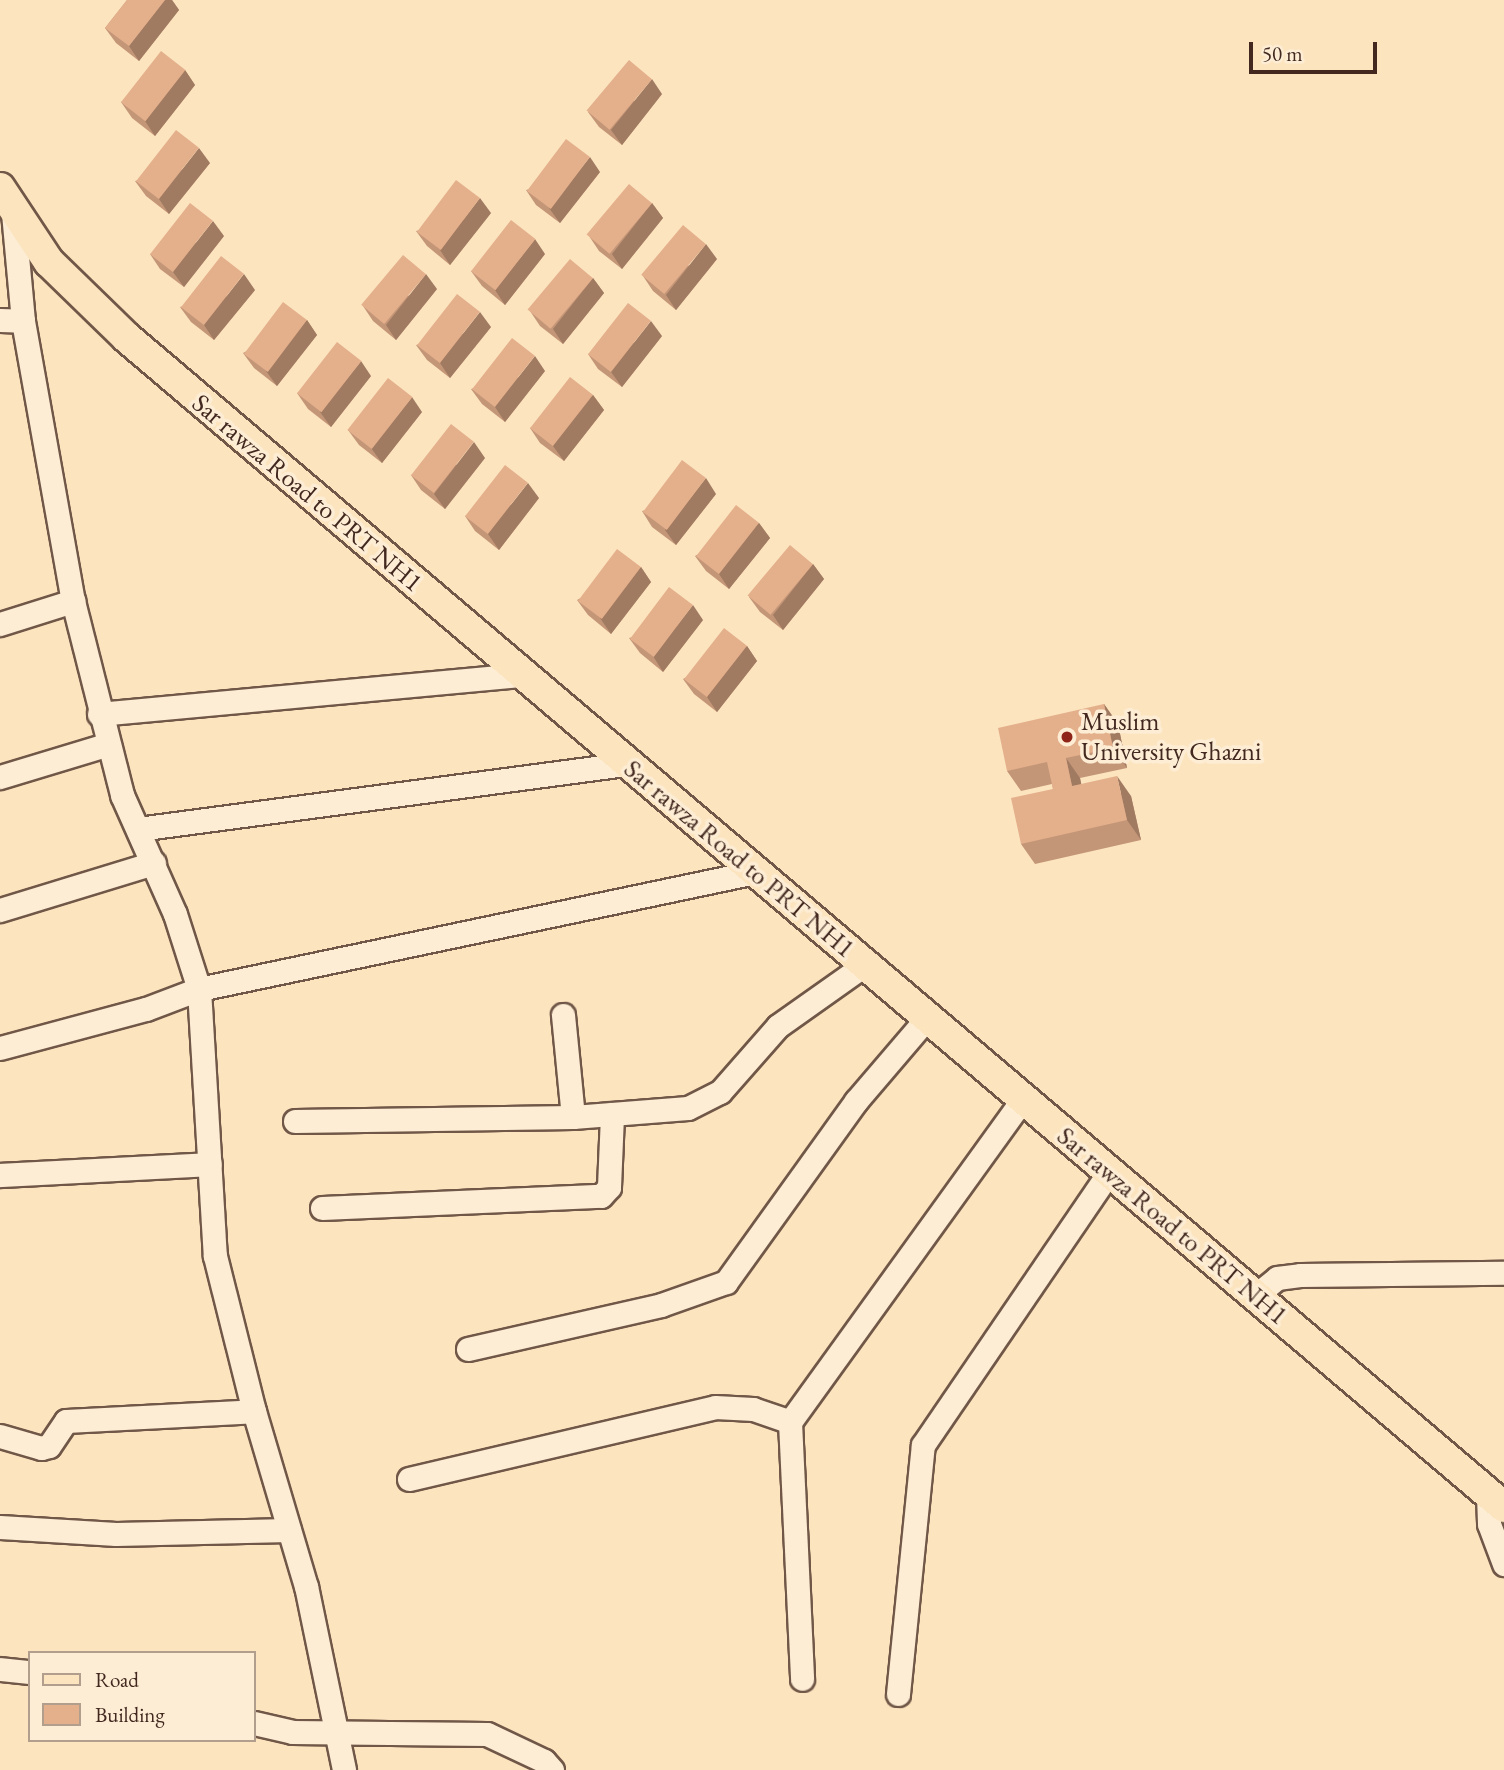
<!DOCTYPE html>
<html>
<head>
<meta charset="utf-8">
<style>
	body { margin:0 }
	#map { position:relative; width:1504px; height:1770px; overflow:hidden; background:#fce4bf; font-family:"EB Garamond",serif }
	div>[style] { position:absolute }
	.roads { filter:drop-shadow(2px 0 #705747) drop-shadow(-2px 0 #705747) drop-shadow(0 2px #705747) drop-shadow(0 -2px #705747) }
	.minor>* { height:23px; margin:-11.5px; padding:0 11.5px; transform-origin:11.5px; border-radius:11.5px; background:#fdedd5 }
	.major>* { height:30px; margin:-15px; padding:0 15px; transform-origin:15px; border-radius:15px; background:#fce4bf }
	.wall>* { inset:0; background:#c49678 }
	.shaded-wall>* { inset:0; background:#a07a61 }
	.building>* { inset:0; background:#e4af8b; transform-origin:0 0 }
	.dots>* { width:19px; height:19px; translate:-50% -50%; box-sizing:border-box; border:4px solid #fdedd5; border-radius:50% }
	span { translate:-50% -50%; white-space:nowrap; text-align:center; line-height:1.15; -webkit-text-stroke:7px #fdedd5; paint-order:stroke }
	.street-label { font-size:26px; color:#42281f }
	.poi-label { font-size:26px; color:#42281f }
	.left { translate:0 -50%; text-align:left }
	.legend { position:absolute; left:28px; top:1651px; width:228px; height:91px; box-sizing:border-box; background:#fdedd5; border:2px solid #b29e8c; margin:0; padding:9px 12px; list-style:none; font-size:21px; color:#42281f }
	.legend li { display:flex; align-items:center; gap:14px; height:35px }
	.legend b { width:35px; border:2px solid #b29e8c }
	.scale { position:absolute; left:1249px; top:42px; width:128px; height:32px; box-sizing:border-box; border:4px solid #42281f; border-top:0; padding-left:9px; font-size:21px; line-height:24px; white-space:nowrap; color:#42281f; -webkit-text-stroke:5px #fdedd5; paint-order:stroke }
</style>
</head>
<body>
<div id="map">
	<div class="roads">
		<div class="minor">
			<div style="left:13px;top:213px;width:108px;rotate:84.7deg"></div>
			<div style="left:23px;top:321px;width:284px;rotate:79.9deg"></div>
			<div style="left:73px;top:601px;width:200px;rotate:75.8deg"></div>
			<div style="left:122px;top:795px;width:130px;rotate:66deg"></div>
			<div style="left:175px;top:914px;width:79px;rotate:72.3deg"></div>
			<div style="left:199px;top:989px;width:267px;rotate:86.6deg"></div>
			<div style="left:215px;top:1256px;width:160px;rotate:75.9deg"></div>
			<div style="left:254px;top:1411px;width:183px;rotate:73.5deg"></div>
			<div style="left:306px;top:1586px;width:188px;rotate:78.3deg"></div>
			<div style="left:0;top:320px;width:23px;rotate:2deg"></div>
			<div style="left:0;top:624px;width:77px;rotate:-17.5deg"></div>
			<div style="left:99px;top:714px;width:425px;rotate:-5.3deg"></div>
			<div style="left:0;top:777px;width:111px;rotate:-16.8deg"></div>
			<div style="left:138px;top:829px;width:493px;rotate:-7.6deg"></div>
			<div style="left:0;top:910px;width:161px;rotate:-17deg"></div>
			<div style="left:563px;top:1015px;width:102px;rotate:84.4deg"></div>
			<div style="left:0;top:1048px;width:151px;rotate:-15deg"></div>
			<div style="left:146px;top:1009px;width:57px;rotate:-20.7deg"></div>
			<div style="left:199px;top:989px;width:568px;rotate:-11.88deg"></div>
			<div style="left:295px;top:1121px;width:278px;rotate:-0.8deg"></div>
			<div style="left:573px;top:1117px;width:115px;rotate:-4.5deg"></div>
			<div style="left:688px;top:1108px;width:36px;rotate:-27deg"></div>
			<div style="left:720px;top:1092px;width:88px;rotate:-48.7deg"></div>
			<div style="left:778px;top:1026px;width:105px;rotate:-35.3deg"></div>
			<div style="left:0;top:1175px;width:210px;rotate:-3deg"></div>
			<div style="left:322px;top:1208px;width:279px;rotate:-2.5deg"></div>
			<div style="left:601px;top:1196px;width:12px;rotate:-48deg"></div>
			<div style="left:609px;top:1187px;width:73px;rotate:-87.6deg"></div>
			<div style="left:1255px;top:1296px;width:28px;rotate:-39deg"></div>
			<div style="left:1277px;top:1278px;width:23px;rotate:-7deg"></div>
			<div style="left:1300px;top:1275px;width:204px;rotate:-0.6deg"></div>
			<div style="left:468px;top:1349px;width:198px;rotate:-12.8deg"></div>
			<div style="left:661px;top:1305px;width:69px;rotate:-19.5deg"></div>
			<div style="left:726px;top:1282px;width:223px;rotate:-54.3deg"></div>
			<div style="left:856px;top:1101px;width:109px;rotate:-49.5deg"></div>
			<div style="left:790px;top:1422px;width:257px;rotate:87.3deg"></div>
			<div style="left:0;top:1436px;width:43px;rotate:16.3deg"></div>
			<div style="left:41px;top:1448px;width:8px;rotate:-14deg"></div>
			<div style="left:49px;top:1446px;width:30px;rotate:-56deg"></div>
			<div style="left:66px;top:1421px;width:188px;rotate:-3deg"></div>
			<div style="left:409px;top:1479px;width:314px;rotate:-13.2deg"></div>
			<div style="left:715px;top:1407px;width:38px;rotate:3deg"></div>
			<div style="left:753px;top:1409px;width:39px;rotate:19deg"></div>
			<div style="left:790px;top:1422px;width:398px;rotate:-54.2deg"></div>
			<div style="left:1488px;top:1494px;width:30px;rotate:88deg"></div>
			<div style="left:1489px;top:1524px;width:43px;rotate:69.4deg"></div>
			<div style="left:0;top:1527px;width:116px;rotate:3.5deg"></div>
			<div style="left:116px;top:1534px;width:173px;rotate:-1.3deg"></div>
			<div style="left:0;top:1669px;width:30px;rotate:6deg"></div>
			<div style="left:898px;top:1694px;width:250px;rotate:-84.3deg"></div>
			<div style="left:923px;top:1445px;width:330px;rotate:-55.7deg"></div>
			<div style="left:254px;top:1723px;width:39px;rotate:13deg"></div>
			<div style="left:292px;top:1732px;width:195px;rotate:0.6deg"></div>
			<div style="left:487px;top:1734px;width:63px;rotate:25.3deg"></div>
			<div style="left:544px;top:1761px;width:12px;rotate:48deg"></div>
		</div>
		<div class="major">
			<div style="left:0;top:188px;width:89px;rotate:56.5deg"></div>
			<div style="left:49px;top:262px;width:107px;rotate:44.2deg"></div>
			<div style="left:126px;top:337px;width:1808px;rotate:40.33deg"></div>
		</div>
	</div>
	<div class="wall">
		<div style="clip-path:polygon(127px 0,172px 0,179px 10px,139px 61px,116px 43px,105px 28px)"></div>
		<div style="clip-path:polygon(185px 70px,195px 85px,155px 136px,132px 118px,121px 102px)"></div>
		<div style="clip-path:polygon(662px 94px,622px 145px,599px 127px,588px 112px)"></div>
		<div style="clip-path:polygon(210px 163px,169px 214px,146px 196px,135px 181px)"></div>
		<div style="clip-path:polygon(600px 172px,560px 223px,536px 205px,526px 190px)"></div>
		<div style="clip-path:polygon(652px 203px,663px 218px,622px 269px,599px 251px,589px 236px)"></div>
		<div style="clip-path:polygon(491px 213px,450px 265px,427px 246px,416px 231px)"></div>
		<div style="clip-path:polygon(224px 236px,184px 287px,160px 269px,150px 254px)"></div>
		<div style="clip-path:polygon(545px 254px,505px 305px,482px 286px,471px 271px)"></div>
		<div style="clip-path:polygon(717px 259px,676px 310px,653px 291px,643px 276px)"></div>
		<div style="clip-path:polygon(593px 278px,604px 293px,563px 344px,540px 326px,530px 311px)"></div>
		<div style="clip-path:polygon(437px 289px,396px 340px,373px 321px,363px 306px)"></div>
		<div style="clip-path:polygon(255px 290px,214px 340px,191px 322px,180px 307px)"></div>
		<div style="clip-path:polygon(307px 320px,317px 335px,277px 386px,254px 368px,243px 353px)"></div>
		<div style="clip-path:polygon(491px 327px,450px 378px,427px 360px,416px 345px)"></div>
		<div style="clip-path:polygon(662px 336px,622px 387px,598px 369px,588px 354px)"></div>
		<div style="clip-path:polygon(545px 371px,505px 422px,482px 404px,471px 389px)"></div>
		<div style="clip-path:polygon(371px 376px,331px 427px,308px 409px,297px 393px)"></div>
		<div style="clip-path:polygon(593px 395px,604px 410px,564px 461px,540px 443px,530px 428px)"></div>
		<div style="clip-path:polygon(422px 412px,382px 463px,359px 445px,348px 430px)"></div>
		<div style="clip-path:polygon(485px 458px,445px 509px,421px 490px,411px 475px)"></div>
		<div style="clip-path:polygon(716px 494px,676px 545px,652px 527px,642px 511px)"></div>
		<div style="clip-path:polygon(539px 498px,499px 550px,475px 531px,465px 516px)"></div>
		<div style="clip-path:polygon(759px 523px,770px 538px,729px 589px,706px 571px,695px 556px)"></div>
		<div style="clip-path:polygon(813px 564px,824px 579px,783px 630px,760px 612px,749px 597px)"></div>
		<div style="clip-path:polygon(641px 567px,651px 582px,611px 634px,588px 615px,577px 600px)"></div>
		<div style="clip-path:polygon(703px 620px,663px 672px,640px 653px,629px 638px)"></div>
		<div style="clip-path:polygon(747px 646px,757px 661px,717px 712px,694px 694px,683px 679px)"></div>
		<div style="clip-path:polygon(1104px 704px,1118px 724px,1127px 768px,1080px 778px,1081px 784px,1131px 796px,1141px 840px,1035px 864px,1021px 844px,1053px 789px,1052px 784px,1021px 791px,1007px 771px)"></div>
	</div>
	<div class="shaded-wall">
		<div style="clip-path:polygon(165px 0,172px 0,179px 10px,139px 61px,129px 46px)"></div>
		<div style="clip-path:polygon(185px 70px,195px 85px,155px 136px,145px 121px)"></div>
		<div style="clip-path:polygon(652px 79px,662px 94px,622px 145px,611px 130px)"></div>
		<div style="clip-path:polygon(199px 148px,210px 163px,169px 214px,159px 199px)"></div>
		<div style="clip-path:polygon(590px 157px,600px 172px,560px 223px,549px 208px)"></div>
		<div style="clip-path:polygon(480px 198px,491px 213px,450px 265px,440px 250px)"></div>
		<div style="clip-path:polygon(652px 203px,663px 218px,622px 269px,612px 254px)"></div>
		<div style="clip-path:polygon(213px 221px,224px 236px,184px 287px,173px 272px)"></div>
		<div style="clip-path:polygon(535px 239px,545px 254px,505px 305px,495px 290px)"></div>
		<div style="clip-path:polygon(706px 244px,717px 259px,676px 310px,666px 295px)"></div>
		<div style="clip-path:polygon(244px 274px,255px 290px,214px 340px,204px 325px)"></div>
		<div style="clip-path:polygon(426px 274px,437px 289px,396px 340px,386px 325px)"></div>
		<div style="clip-path:polygon(593px 278px,604px 293px,563px 344px,553px 329px)"></div>
		<div style="clip-path:polygon(480px 312px,491px 327px,450px 378px,440px 363px)"></div>
		<div style="clip-path:polygon(307px 320px,317px 335px,277px 386px,266px 371px)"></div>
		<div style="clip-path:polygon(651px 321px,662px 336px,622px 387px,611px 372px)"></div>
		<div style="clip-path:polygon(535px 356px,545px 371px,505px 422px,495px 407px)"></div>
		<div style="clip-path:polygon(361px 361px,371px 376px,331px 427px,320px 412px)"></div>
		<div style="clip-path:polygon(593px 395px,604px 410px,564px 461px,553px 446px)"></div>
		<div style="clip-path:polygon(412px 397px,422px 412px,382px 463px,371px 448px)"></div>
		<div style="clip-path:polygon(474px 442px,485px 458px,445px 509px,434px 494px)"></div>
		<div style="clip-path:polygon(706px 478px,716px 494px,676px 545px,665px 530px)"></div>
		<div style="clip-path:polygon(528px 483px,539px 498px,499px 550px,488px 534px)"></div>
		<div style="clip-path:polygon(759px 523px,770px 538px,729px 589px,719px 574px)"></div>
		<div style="clip-path:polygon(813px 564px,824px 579px,783px 630px,773px 615px)"></div>
		<div style="clip-path:polygon(641px 567px,651px 582px,611px 634px,600px 618px)"></div>
		<div style="clip-path:polygon(693px 605px,703px 620px,663px 672px,653px 656px)"></div>
		<div style="clip-path:polygon(747px 646px,757px 661px,717px 712px,707px 697px)"></div>
		<div style="clip-path:polygon(1104px 704px,1118px 724px,1127px 768px,1113px 748px)"></div>
		<div style="clip-path:polygon(1066px 758px,1080px 778px,1086px 806px,1072px 786px)"></div>
		<div style="clip-path:polygon(1117px 776px,1131px 796px,1141px 840px,1127px 820px)"></div>
	</div>
	<div class="building">
		<div style="clip-path:polygon(127px 0,165px 0,129px 46px,105px 28px)"></div>
		<div style="left:161px;top:51px;width:31px;height:65px;rotate:38deg"></div>
		<div style="left:629px;top:60px;width:30px;height:66px;rotate:40deg"></div>
		<div style="left:176px;top:130px;width:29px;height:65px;rotate:38deg"></div>
		<div style="left:566px;top:139px;width:30px;height:65px;rotate:37deg"></div>
		<div style="left:456px;top:180px;width:30px;height:65px;rotate:37deg"></div>
		<div style="left:629px;top:184px;width:30px;height:66px;rotate:40deg"></div>
		<div style="left:190px;top:203px;width:29px;height:65px;rotate:38deg"></div>
		<div style="left:511px;top:220px;width:31px;height:65px;rotate:38deg"></div>
		<div style="left:683px;top:225px;width:30px;height:65px;rotate:40deg"></div>
		<div style="left:403px;top:255px;width:30px;height:65px;rotate:40deg"></div>
		<div style="left:221px;top:256px;width:29px;height:65px;rotate:38deg"></div>
		<div style="left:570px;top:259px;width:30px;height:66px;rotate:40deg"></div>
		<div style="left:457px;top:294px;width:29px;height:65px;rotate:38deg"></div>
		<div style="left:283px;top:302px;width:30px;height:65px;rotate:37deg"></div>
		<div style="left:628px;top:303px;width:29px;height:65px;rotate:38deg"></div>
		<div style="left:512px;top:338px;width:29px;height:65px;rotate:38deg"></div>
		<div style="left:337px;top:342px;width:31px;height:65px;rotate:38deg"></div>
		<div style="left:570px;top:377px;width:29px;height:65px;rotate:38deg"></div>
		<div style="left:388px;top:378px;width:31px;height:66px;rotate:38deg"></div>
		<div style="left:451px;top:424px;width:29px;height:65px;rotate:38deg"></div>
		<div style="left:682px;top:460px;width:30px;height:65px;rotate:37deg"></div>
		<div style="left:505px;top:465px;width:29px;height:65px;rotate:38deg"></div>
		<div style="left:736px;top:505px;width:29px;height:65px;rotate:38deg"></div>
		<div style="left:790px;top:545px;width:30px;height:66px;rotate:40deg"></div>
		<div style="left:617px;top:549px;width:30px;height:65px;rotate:37deg"></div>
		<div style="left:669px;top:587px;width:30px;height:65px;rotate:37deg"></div>
		<div style="left:724px;top:628px;width:29px;height:65px;rotate:38deg"></div>
		<div style="clip-path:polygon(1104px 704px,1113px 748px,1066px 758px,1072px 786px,1117px 776px,1127px 820px,1021px 844px,1011px 798px,1053px 789px,1047px 762px,1007px 771px,998px 728px)"></div>
	</div>
	<div class="dots">
		<div style="left:1067px;top:737px;background:#8f2418"></div>
	</div>
	<div class="street-label">
		<span style="left:307px;top:493px;rotate:40deg">Sar rawza Road to PRT NH1</span>
		<span style="left:739px;top:859px;rotate:40deg">Sar rawza Road to PRT NH1</span>
		<span style="left:1172px;top:1226px;rotate:40deg">Sar rawza Road to PRT NH1</span>
	</div>
	<div class="poi-label">
		<span class="left" style="left:1081px;top:737px">Muslim<br>University Ghazni</span>
	</div>
	<ul class="legend">
	<li><b style="height:9px;background:#fce4bf"></b>Road</li>
	<li><b style="height:19px;background:#e4af8b"></b>Building</li>
	</ul>
	<div class="scale">50 m</div>
</div>
</body>
</html>
